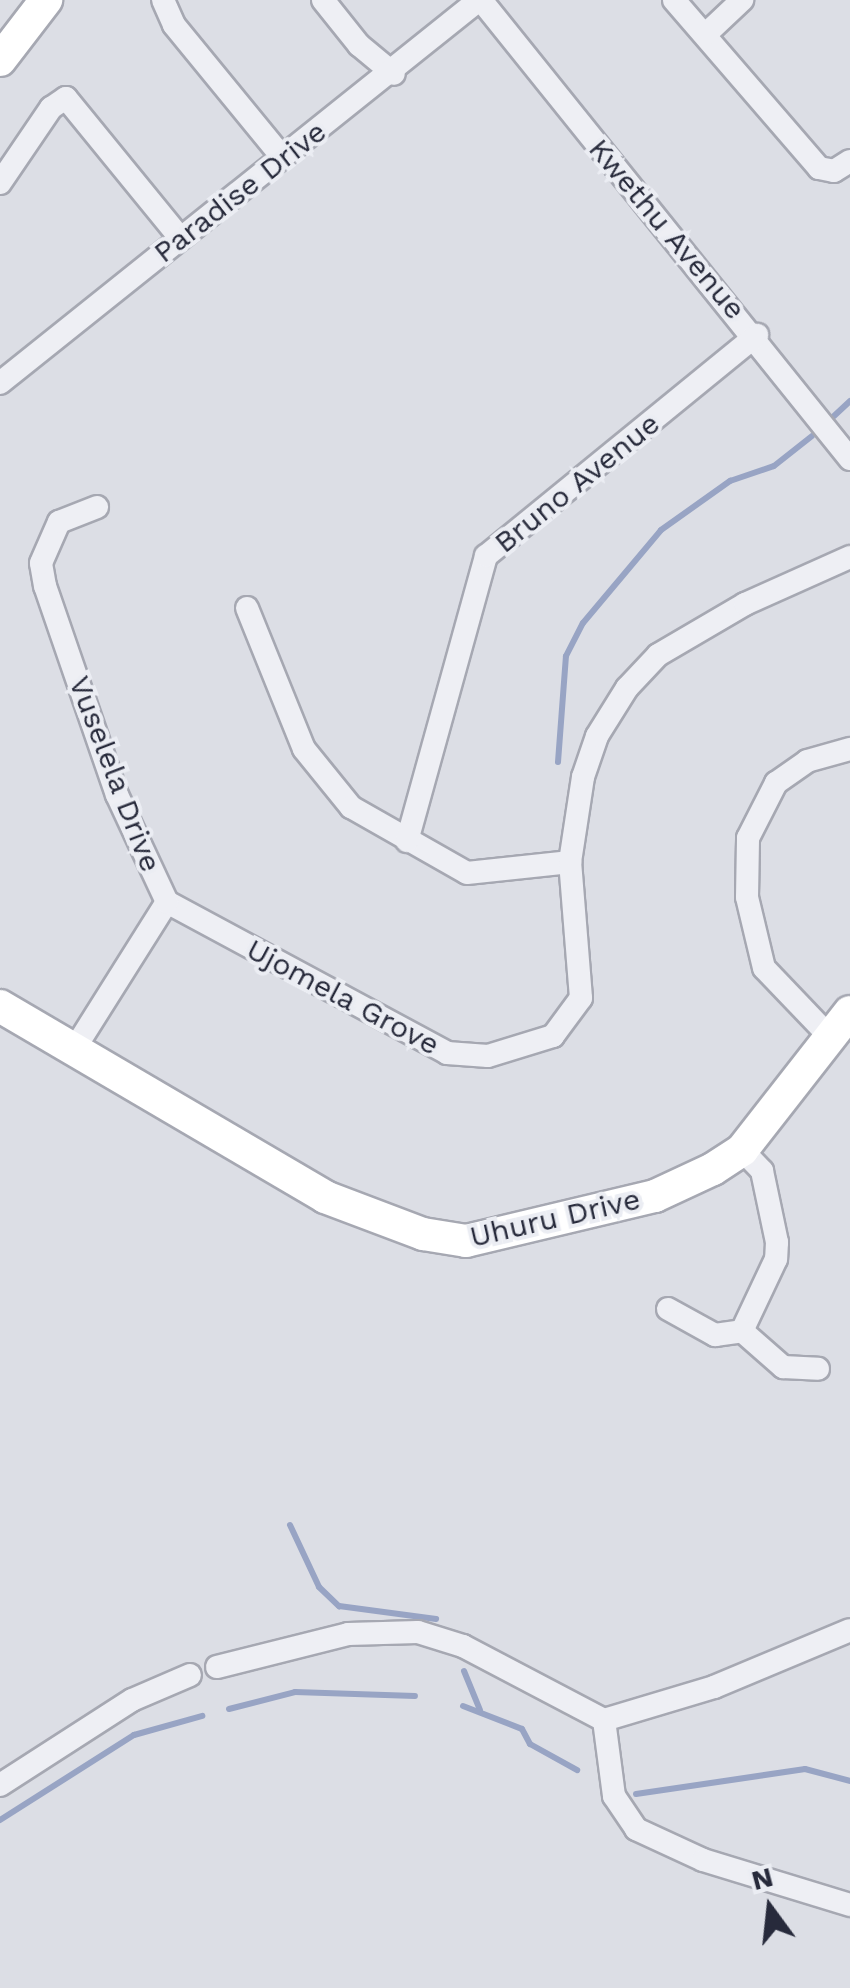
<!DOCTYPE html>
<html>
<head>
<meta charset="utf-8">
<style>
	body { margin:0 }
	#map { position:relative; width:850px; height:1988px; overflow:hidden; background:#dcdee5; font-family:"Work Sans",sans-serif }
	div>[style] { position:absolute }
	.stream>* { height:6px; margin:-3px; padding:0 3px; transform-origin:3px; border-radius:3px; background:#98a4c4 }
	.roads { filter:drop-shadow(2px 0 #a6a8b2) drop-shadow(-2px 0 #a6a8b2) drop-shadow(0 2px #a6a8b2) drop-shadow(0 -2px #a6a8b2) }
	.street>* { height:22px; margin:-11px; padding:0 11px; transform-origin:11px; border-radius:11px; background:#eeeff4 }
	.secondary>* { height:32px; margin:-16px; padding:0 16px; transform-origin:16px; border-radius:16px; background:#fff }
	span { translate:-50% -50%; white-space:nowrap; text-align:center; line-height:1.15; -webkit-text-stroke:8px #ebedf3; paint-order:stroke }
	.street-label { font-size:30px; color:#272a3b }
	.north { position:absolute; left:720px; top:1858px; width:100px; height:100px; -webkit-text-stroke:8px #ebedf3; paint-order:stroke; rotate:345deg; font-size:28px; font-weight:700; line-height:40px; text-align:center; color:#272a3b }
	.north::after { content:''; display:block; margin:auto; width:35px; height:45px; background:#272a3b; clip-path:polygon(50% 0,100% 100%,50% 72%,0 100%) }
</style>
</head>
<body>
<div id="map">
	<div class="stream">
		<div style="left:834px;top:416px;width:22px;rotate:-43deg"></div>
		<div style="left:558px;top:762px;width:106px;rotate:-85.7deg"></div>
		<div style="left:566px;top:656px;width:37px;rotate:-63deg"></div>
		<div style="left:583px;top:623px;width:121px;rotate:-50deg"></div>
		<div style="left:661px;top:530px;width:85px;rotate:-35.4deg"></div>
		<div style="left:730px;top:481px;width:46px;rotate:-18.8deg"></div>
		<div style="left:774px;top:466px;width:48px;rotate:-38.3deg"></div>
		<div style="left:290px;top:1525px;width:68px;rotate:64.9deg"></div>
		<div style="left:319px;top:1587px;width:28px;rotate:44deg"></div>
		<div style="left:339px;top:1606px;width:98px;rotate:7.6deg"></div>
		<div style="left:464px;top:1671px;width:42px;rotate:67.7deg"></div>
		<div style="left:463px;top:1706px;width:63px;rotate:21.3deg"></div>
		<div style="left:522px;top:1729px;width:17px;rotate:62deg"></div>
		<div style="left:530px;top:1744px;width:54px;rotate:29deg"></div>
		<div style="left:229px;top:1709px;width:68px;rotate:-14.4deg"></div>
		<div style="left:295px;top:1692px;width:120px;rotate:1.9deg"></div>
		<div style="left:636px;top:1794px;width:171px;rotate:-8.4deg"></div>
		<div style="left:805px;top:1769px;width:47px;rotate:14.9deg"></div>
		<div style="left:0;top:1820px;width:159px;rotate:-32.4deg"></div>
		<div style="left:134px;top:1735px;width:71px;rotate:-15.6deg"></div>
	</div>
	<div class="roads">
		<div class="street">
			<div style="left:163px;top:0;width:27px;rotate:66deg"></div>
			<div style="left:174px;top:25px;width:171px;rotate:50.7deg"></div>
			<div style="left:323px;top:0;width:58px;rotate:51.3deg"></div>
			<div style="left:359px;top:45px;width:45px;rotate:39.6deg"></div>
			<div style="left:481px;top:0;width:589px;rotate:51.2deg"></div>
			<div style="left:674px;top:0;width:222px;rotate:49.2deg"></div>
			<div style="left:819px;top:168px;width:15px;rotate:11deg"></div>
			<div style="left:834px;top:171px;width:19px;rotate:-32deg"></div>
			<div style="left:706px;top:34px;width:50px;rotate:-43.4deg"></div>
			<div style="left:0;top:183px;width:91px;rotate:-55.8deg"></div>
			<div style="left:51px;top:108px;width:18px;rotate:-34deg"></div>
			<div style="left:66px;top:98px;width:181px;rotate:50.8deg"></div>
			<div style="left:0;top:383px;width:613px;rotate:-38.65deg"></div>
			<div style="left:247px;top:608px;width:152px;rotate:68deg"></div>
			<div style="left:304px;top:749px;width:75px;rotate:51deg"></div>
			<div style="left:351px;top:807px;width:133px;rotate:29.6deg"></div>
			<div style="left:467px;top:873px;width:104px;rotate:-6.1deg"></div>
			<div style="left:407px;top:841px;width:296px;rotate:-74.5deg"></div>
			<div style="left:486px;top:556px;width:350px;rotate:-39.2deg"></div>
			<div style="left:167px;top:902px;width:318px;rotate:28.3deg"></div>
			<div style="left:447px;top:1053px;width:41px;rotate:4.2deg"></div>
			<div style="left:488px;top:1056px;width:68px;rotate:-17.1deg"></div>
			<div style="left:553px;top:1036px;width:47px;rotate:-53.6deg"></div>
			<div style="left:581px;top:998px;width:136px;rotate:-94.6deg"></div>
			<div style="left:570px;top:862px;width:86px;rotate:-81.3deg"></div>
			<div style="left:583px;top:777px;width:43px;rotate:-71.1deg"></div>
			<div style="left:597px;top:736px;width:57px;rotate:-58deg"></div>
			<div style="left:627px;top:688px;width:45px;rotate:-46.8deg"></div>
			<div style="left:658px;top:655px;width:101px;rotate:-30.4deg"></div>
			<div style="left:745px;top:604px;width:115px;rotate:-24.1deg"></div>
			<div style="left:830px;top:1037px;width:95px;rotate:-133.7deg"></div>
			<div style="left:764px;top:968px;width:73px;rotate:-103.5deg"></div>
			<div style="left:747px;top:897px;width:59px;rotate:-89deg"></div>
			<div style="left:748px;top:838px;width:62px;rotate:-63deg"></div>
			<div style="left:776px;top:783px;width:38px;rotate:-35deg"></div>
			<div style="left:807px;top:761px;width:45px;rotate:-15.6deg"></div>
			<div style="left:75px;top:1048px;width:173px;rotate:-57.8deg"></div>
			<div style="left:167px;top:902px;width:118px;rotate:-115deg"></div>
			<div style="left:117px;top:795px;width:221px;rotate:-109deg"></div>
			<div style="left:45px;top:586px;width:23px;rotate:-100deg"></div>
			<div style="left:41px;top:563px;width:45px;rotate:-66.3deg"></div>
			<div style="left:59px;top:522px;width:41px;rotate:-21.5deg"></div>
			<div style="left:742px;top:1150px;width:29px;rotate:46deg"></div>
			<div style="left:762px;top:1171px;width:73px;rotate:78.1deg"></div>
			<div style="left:777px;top:1242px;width:17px;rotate:93deg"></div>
			<div style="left:776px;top:1259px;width:80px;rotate:115.3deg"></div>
			<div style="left:668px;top:1309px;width:54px;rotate:29deg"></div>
			<div style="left:715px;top:1335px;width:27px;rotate:-8deg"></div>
			<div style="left:742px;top:1331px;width:55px;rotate:41.3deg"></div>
			<div style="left:783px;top:1367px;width:35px;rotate:3deg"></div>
			<div style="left:217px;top:1667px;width:135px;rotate:-14.1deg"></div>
			<div style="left:348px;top:1634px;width:70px;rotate:-1.6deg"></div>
			<div style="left:418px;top:1632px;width:47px;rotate:17.3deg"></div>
			<div style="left:463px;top:1646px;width:159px;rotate:27.7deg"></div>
			<div style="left:604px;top:1720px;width:115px;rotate:-16.7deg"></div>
			<div style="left:714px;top:1687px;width:147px;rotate:-22.7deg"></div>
			<div style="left:604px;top:1720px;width:77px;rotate:82.5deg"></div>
			<div style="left:614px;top:1796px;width:40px;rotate:56deg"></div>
			<div style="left:636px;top:1829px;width:74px;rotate:24.8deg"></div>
			<div style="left:703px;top:1860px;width:154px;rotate:17deg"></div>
			<div style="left:0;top:1785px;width:157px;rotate:-32.8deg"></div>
			<div style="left:132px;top:1700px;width:63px;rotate:-23.3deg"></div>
		</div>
		<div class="secondary">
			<div style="left:0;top:60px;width:76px;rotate:-52.5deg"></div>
			<div style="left:0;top:1006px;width:377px;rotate:30.4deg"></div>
			<div style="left:325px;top:1197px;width:105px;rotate:20.7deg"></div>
			<div style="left:423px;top:1234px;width:44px;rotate:9.2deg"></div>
			<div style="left:466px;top:1241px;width:194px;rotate:-13.4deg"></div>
			<div style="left:655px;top:1196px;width:64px;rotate:-25deg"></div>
			<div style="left:713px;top:1169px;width:35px;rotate:-33deg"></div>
			<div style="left:742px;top:1150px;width:175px;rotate:-52deg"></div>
		</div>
	</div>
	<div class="street-label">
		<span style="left:240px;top:192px;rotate:-38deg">Paradise Drive</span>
		<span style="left:667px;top:229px;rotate:50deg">Kwethu Avenue</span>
		<span style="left:577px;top:483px;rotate:-39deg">Bruno Avenue</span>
		<span style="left:115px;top:774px;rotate:69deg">Vuselela Drive</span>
		<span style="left:343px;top:997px;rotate:28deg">Ujomela Grove</span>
		<span style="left:555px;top:1218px;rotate:-13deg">Uhuru Drive</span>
	</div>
	<div class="north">N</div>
</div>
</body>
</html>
